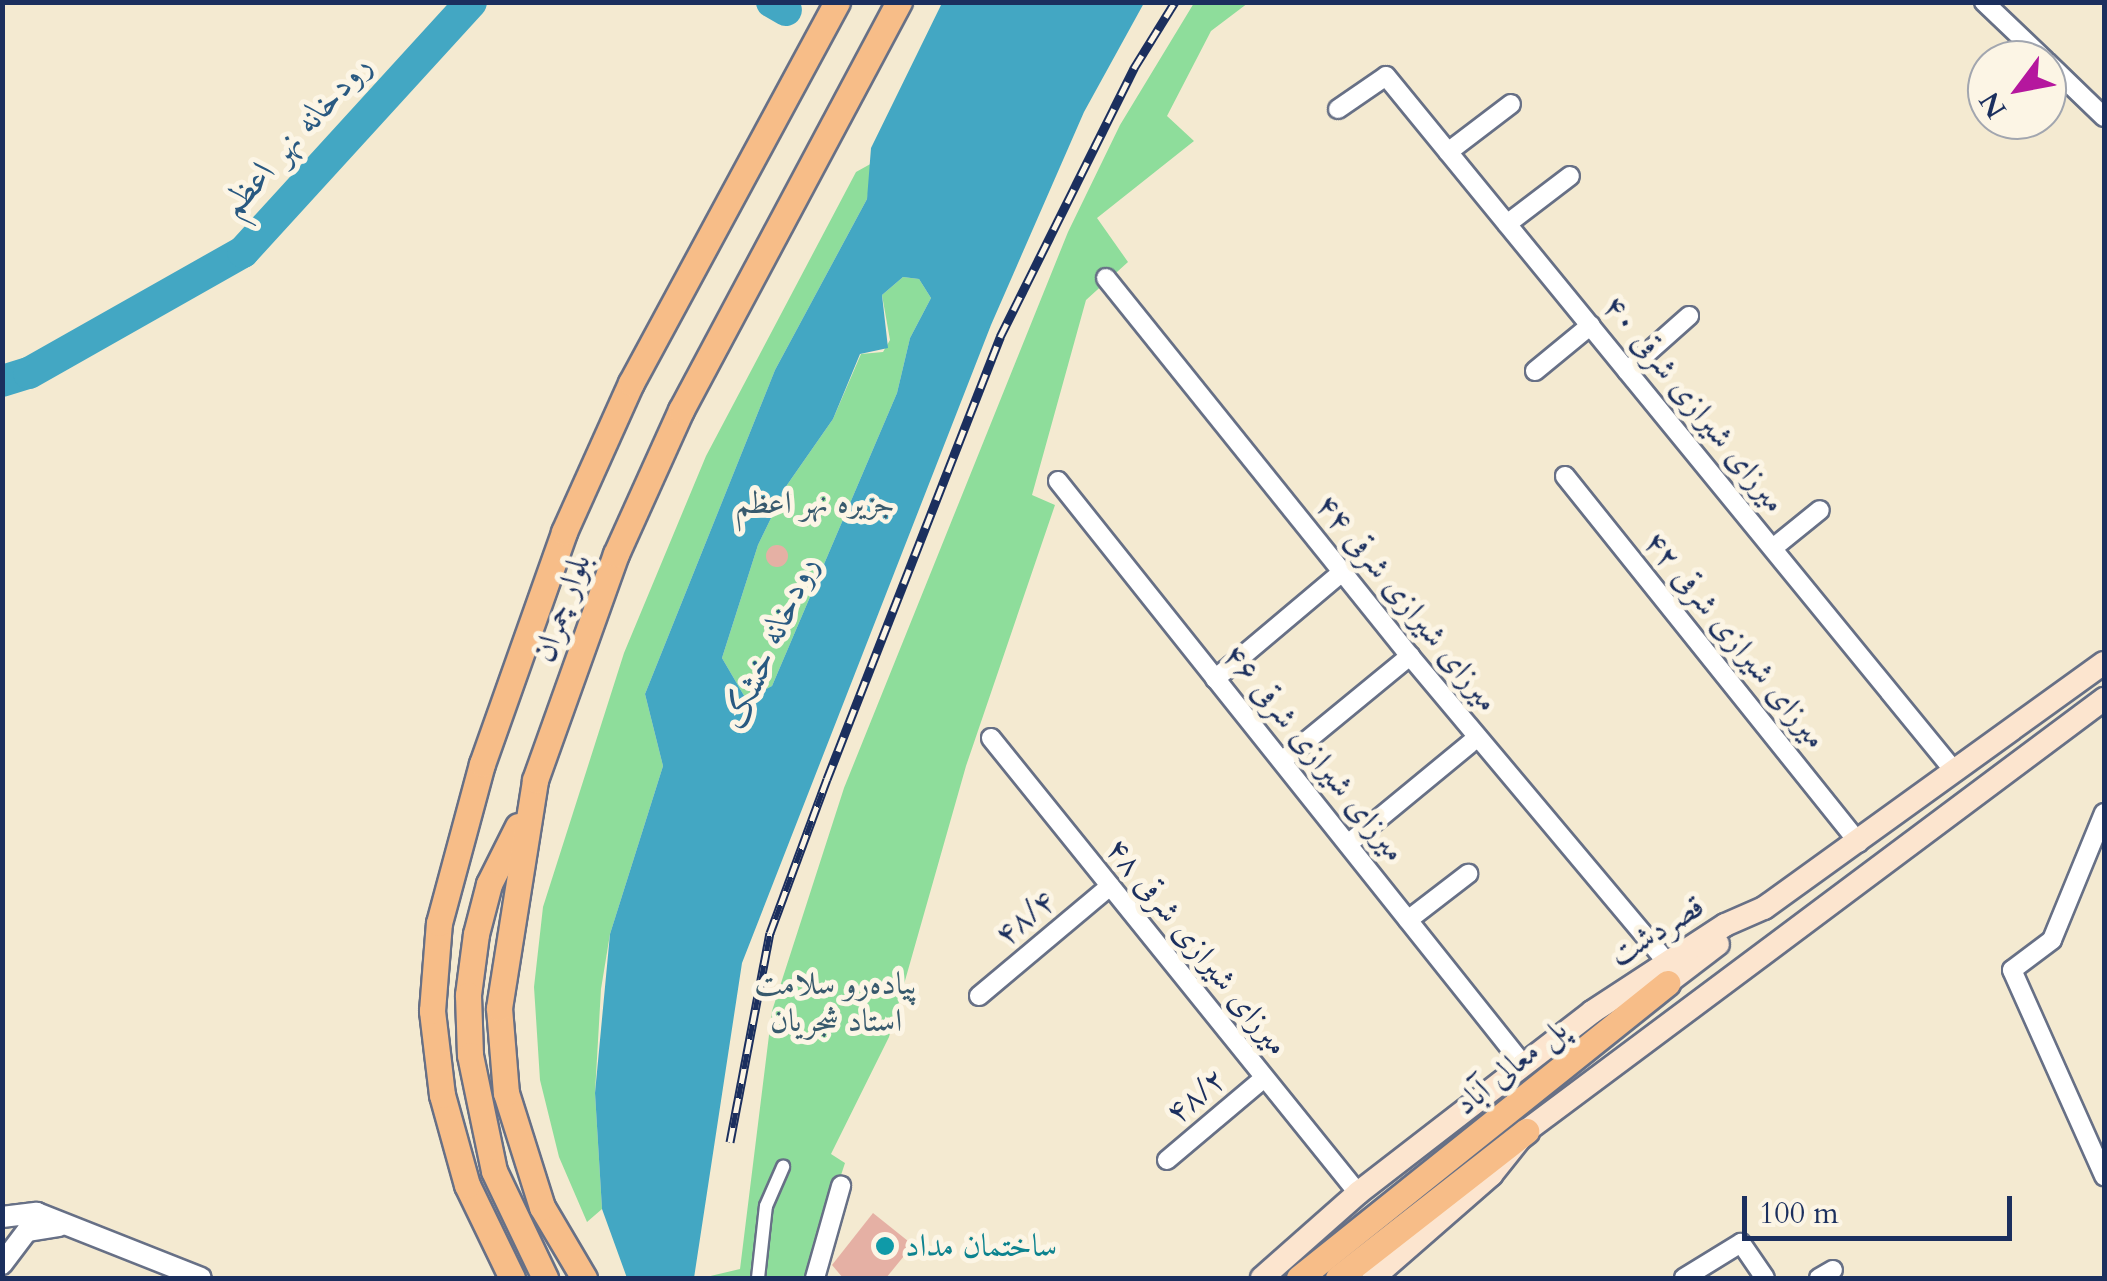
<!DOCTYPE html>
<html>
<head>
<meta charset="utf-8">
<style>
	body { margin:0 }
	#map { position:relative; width:2107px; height:1281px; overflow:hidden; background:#f4ead1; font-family:Cardo,Amiri,serif }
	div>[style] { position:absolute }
	.green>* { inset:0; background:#8edd9b }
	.water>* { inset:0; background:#43a7c3 }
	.river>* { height:32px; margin:-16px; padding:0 16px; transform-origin:16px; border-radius:16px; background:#43a7c3 }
	.building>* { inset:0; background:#e5b0a4 }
	.round { border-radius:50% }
	.roads { filter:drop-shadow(2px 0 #677086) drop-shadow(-2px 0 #677086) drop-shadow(0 2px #677086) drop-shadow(0 -2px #677086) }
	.pedestrian>* { height:12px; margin:-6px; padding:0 6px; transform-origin:6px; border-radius:6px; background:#fff }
	.minor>* { height:18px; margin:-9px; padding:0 9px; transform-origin:9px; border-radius:9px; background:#fff }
	.tertiary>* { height:20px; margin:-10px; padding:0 10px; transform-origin:10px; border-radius:10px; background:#fff }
	.secondary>* { height:22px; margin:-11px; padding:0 11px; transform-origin:11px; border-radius:11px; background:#fce5cf }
	.primary>* { height:25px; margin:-12.5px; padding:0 12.5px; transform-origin:12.5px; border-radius:12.5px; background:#f7bd88 }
	.rail>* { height:9px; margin-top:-4.5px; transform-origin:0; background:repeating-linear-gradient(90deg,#fcf5e5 0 15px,#1b2f5e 0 30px); box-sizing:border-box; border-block:2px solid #1b2f5e }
	.dots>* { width:28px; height:28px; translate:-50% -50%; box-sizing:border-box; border:5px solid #fcf5e5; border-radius:50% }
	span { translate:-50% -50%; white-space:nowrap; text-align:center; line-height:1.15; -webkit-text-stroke:10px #fcf5e5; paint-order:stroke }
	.street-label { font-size:32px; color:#1b2f5e }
	.park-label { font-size:32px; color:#385a6d }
	.culture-label { font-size:32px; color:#0d838f }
	.left { translate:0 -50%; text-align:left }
	.water-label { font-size:35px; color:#295981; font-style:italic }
	.frame { position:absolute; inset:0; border:5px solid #1b2f5e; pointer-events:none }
	.north { position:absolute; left:1967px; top:40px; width:100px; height:100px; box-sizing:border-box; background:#fcf5e5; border:2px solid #a2a6af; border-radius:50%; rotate:238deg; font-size:28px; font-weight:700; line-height:40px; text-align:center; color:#1b2f5e }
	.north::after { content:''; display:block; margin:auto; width:35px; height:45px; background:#b5179e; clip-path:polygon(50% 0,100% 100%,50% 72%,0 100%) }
	.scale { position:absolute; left:1742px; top:1196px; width:270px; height:45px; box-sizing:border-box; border:5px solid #1b2f5e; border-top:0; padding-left:12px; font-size:30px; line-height:35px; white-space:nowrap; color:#1b2f5e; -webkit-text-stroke:8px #fcf5e5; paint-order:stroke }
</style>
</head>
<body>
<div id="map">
	<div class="green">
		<div style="clip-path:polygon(1194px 3px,1248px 3px,1211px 31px,1167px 116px,1194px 141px,1097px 218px,1128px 262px,1086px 300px,1032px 495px,1055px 505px,966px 766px,889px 1037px,831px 1154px,845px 1163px,807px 1278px,702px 1278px,740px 1269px,772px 1011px,844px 788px,1068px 232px,1120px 125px)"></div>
		<div style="clip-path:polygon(874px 162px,867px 199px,775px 370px,645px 694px,663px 766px,610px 934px,601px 989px,595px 1093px,602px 1209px,587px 1222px,559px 1157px,540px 1080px,534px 987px,543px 907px,624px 653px,706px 456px,856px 172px)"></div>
		<div style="clip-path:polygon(903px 277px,919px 279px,931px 298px,910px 338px,897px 393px,772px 686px,746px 699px,722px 658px,758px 545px,787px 485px,833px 419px,861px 354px,883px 352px,890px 340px,882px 295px)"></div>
	</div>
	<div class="water">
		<div style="clip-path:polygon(evenodd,942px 3px,1144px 3px,1084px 112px,991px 325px,742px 963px,694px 1278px,627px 1278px,602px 1209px,595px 1093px,610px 934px,663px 766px,645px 694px,775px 370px,867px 199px,871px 148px,942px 3px,903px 277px,919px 279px,931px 298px,910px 338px,897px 393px,772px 686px,746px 699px,722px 658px,758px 545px,787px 485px,833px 419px,860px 354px,888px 348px,882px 295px,903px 277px)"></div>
	</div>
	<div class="river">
		<div style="left:772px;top:2px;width:16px;rotate:30deg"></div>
		<div style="left:2px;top:381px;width:28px;rotate:-17deg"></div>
		<div style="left:29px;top:373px;width:246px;rotate:-29.5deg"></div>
		<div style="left:243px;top:252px;width:338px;rotate:-47.6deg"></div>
	</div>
	<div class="building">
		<div class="round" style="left:766px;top:545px;width:22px;height:22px"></div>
		<div style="clip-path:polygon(873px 1213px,913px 1245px,886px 1278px,843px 1278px,832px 1265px)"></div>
	</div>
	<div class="roads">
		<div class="pedestrian">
			<div style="left:758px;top:1278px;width:72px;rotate:-83.7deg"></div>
			<div style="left:766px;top:1206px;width:43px;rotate:-66.4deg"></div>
		</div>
		<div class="minor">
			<div style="left:1984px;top:2px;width:84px;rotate:43.6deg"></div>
			<div style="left:2047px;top:62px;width:79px;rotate:44deg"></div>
			<div style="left:1338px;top:109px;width:58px;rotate:-34.5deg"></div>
			<div style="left:1386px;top:76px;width:899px;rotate:50.73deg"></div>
			<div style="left:1448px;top:152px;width:79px;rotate:-37.3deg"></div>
			<div style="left:1507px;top:224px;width:79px;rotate:-37.3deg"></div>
			<div style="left:1106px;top:278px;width:485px;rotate:51.2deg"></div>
			<div style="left:1410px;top:656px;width:398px;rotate:50deg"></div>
			<div style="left:1535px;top:371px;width:72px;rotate:-39.4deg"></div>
			<div style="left:1627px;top:371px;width:83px;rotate:-41.6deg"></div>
			<div style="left:1565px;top:476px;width:470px;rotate:51.3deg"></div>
			<div style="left:1058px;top:481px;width:744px;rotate:51.44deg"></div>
			<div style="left:1773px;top:548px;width:60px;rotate:-39deg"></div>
			<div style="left:1215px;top:679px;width:166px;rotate:-40.1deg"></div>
			<div style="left:991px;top:738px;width:585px;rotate:51.11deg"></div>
			<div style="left:1282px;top:761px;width:166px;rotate:-39.4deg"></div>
			<div style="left:2104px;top:813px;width:137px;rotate:112.3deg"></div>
			<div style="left:2052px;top:940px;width:50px;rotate:143.1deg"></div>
			<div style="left:2012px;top:970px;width:226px;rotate:65.9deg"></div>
			<div style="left:1348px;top:844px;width:168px;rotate:-39.5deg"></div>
			<div style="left:1408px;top:920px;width:76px;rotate:-37.5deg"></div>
			<div style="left:979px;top:996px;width:171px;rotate:-40deg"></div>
			<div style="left:1167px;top:1160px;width:127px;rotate:-40.2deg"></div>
			<div style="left:815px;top:1278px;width:96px;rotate:-74.2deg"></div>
			<div style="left:1684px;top:1278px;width:67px;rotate:-31.6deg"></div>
			<div style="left:1741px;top:1243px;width:42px;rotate:55.6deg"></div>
			<div style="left:1819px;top:1278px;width:16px;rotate:-30deg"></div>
		</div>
		<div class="tertiary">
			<div style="left:2px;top:1217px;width:35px;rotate:-7deg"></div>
			<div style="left:37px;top:1213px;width:176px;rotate:21.6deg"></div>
			<div style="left:2px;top:1264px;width:41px;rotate:-52.9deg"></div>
			<div style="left:27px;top:1231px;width:33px;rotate:-9deg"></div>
		</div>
		<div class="secondary">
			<div style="left:1667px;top:983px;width:64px;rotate:-37.4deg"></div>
			<div style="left:1262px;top:1278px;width:128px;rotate:-41.5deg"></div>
			<div style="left:1358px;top:1193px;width:296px;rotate:-37.7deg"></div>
			<div style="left:1592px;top:1012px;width:159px;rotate:-33.2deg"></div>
			<div style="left:1725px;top:925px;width:43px;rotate:-23.6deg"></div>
			<div style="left:1764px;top:908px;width:419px;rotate:-35.8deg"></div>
			<div style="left:1373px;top:1278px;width:157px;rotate:-41.1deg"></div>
			<div style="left:1491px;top:1175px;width:56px;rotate:-51.5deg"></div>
			<div style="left:1526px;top:1131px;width:722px;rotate:-36.77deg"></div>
		</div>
		<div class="primary">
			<div style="left:518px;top:826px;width:65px;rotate:116.6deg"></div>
			<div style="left:489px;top:884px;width:52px;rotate:104.6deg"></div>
			<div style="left:476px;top:934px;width:62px;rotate:97.5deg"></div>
			<div style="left:468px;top:995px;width:60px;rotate:88.1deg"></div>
			<div style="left:470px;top:1055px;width:118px;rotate:78.3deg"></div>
			<div style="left:494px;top:1171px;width:119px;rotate:64.5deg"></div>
			<div style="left:512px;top:1278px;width:103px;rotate:-115.8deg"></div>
			<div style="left:467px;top:1185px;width:93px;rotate:-105.5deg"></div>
			<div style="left:442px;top:1095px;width:85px;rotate:-96.8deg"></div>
			<div style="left:432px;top:1011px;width:88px;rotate:-85.5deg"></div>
			<div style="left:439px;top:923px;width:165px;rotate:-74.9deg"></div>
			<div style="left:482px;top:764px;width:246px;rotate:-70.5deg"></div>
			<div style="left:564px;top:532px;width:163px;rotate:-65.8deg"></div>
			<div style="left:631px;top:383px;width:433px;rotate:-61.6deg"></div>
			<div style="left:584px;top:1278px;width:82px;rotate:-120.6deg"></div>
			<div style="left:542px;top:1207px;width:120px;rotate:-107.5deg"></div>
			<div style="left:506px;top:1093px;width:85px;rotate:-94.7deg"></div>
			<div style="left:499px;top:1008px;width:231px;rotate:-81deg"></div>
			<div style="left:535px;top:780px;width:240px;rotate:-70.3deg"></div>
			<div style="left:616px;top:554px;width:158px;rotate:-65.7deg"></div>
			<div style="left:681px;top:410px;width:463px;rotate:-61.9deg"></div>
			<div style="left:1299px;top:1278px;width:472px;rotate:-38.7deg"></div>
			<div style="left:1338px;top:1278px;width:239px;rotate:-38deg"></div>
		</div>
	</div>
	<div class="rail">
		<div style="left:730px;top:1142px;width:213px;rotate:-79.2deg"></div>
		<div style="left:770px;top:933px;width:164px;rotate:-69.7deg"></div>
		<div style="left:827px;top:779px;width:475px;rotate:-68.6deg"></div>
		<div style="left:1000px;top:337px;width:301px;rotate:-63.5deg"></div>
		<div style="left:1134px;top:68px;width:78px;rotate:-58.2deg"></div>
	</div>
	<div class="dots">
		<div style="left:885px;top:1246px;background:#0f9aa8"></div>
	</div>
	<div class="street-label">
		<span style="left:1694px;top:404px;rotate:51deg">۴۰ میرزای شیرازی شرقی</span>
		<span style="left:1407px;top:603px;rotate:51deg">۴۴ میرزای شیرازی شرقی</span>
		<span style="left:562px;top:608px;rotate:-70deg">بلوار چمران</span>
		<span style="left:1735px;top:640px;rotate:51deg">۴۲ میرزای شیرازی شرقی</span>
		<span style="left:1314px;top:753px;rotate:51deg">۴۶ میرزای شیرازی شرقی</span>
		<span style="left:1025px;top:918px;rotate:-40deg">۴۸/۴</span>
		<span style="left:1657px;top:931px;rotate:-32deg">قصردشت</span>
		<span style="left:1197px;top:947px;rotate:51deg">۴۸ میرزای شیرازی شرقی</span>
		<span style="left:1511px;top:1067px;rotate:-39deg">پل معالی آباد</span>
		<span style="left:1196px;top:1096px;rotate:-40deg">۴۸/۲</span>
	</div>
	<div class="park-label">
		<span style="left:815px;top:503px">جزیره نهر اعظم</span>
		<span style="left:836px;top:1003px">پیاده‌رو سلامت<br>استاد شجریان</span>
	</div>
	<div class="culture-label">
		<span class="left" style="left:905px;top:1246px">ساختمان مداد</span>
	</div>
	<div class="water-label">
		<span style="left:296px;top:135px;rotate:-48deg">رودخانه نهر اعظم</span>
		<span style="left:770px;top:642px;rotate:-66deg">رودخانه خشک</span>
	</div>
	<div class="frame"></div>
	<div class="north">N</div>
	<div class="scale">100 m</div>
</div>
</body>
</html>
